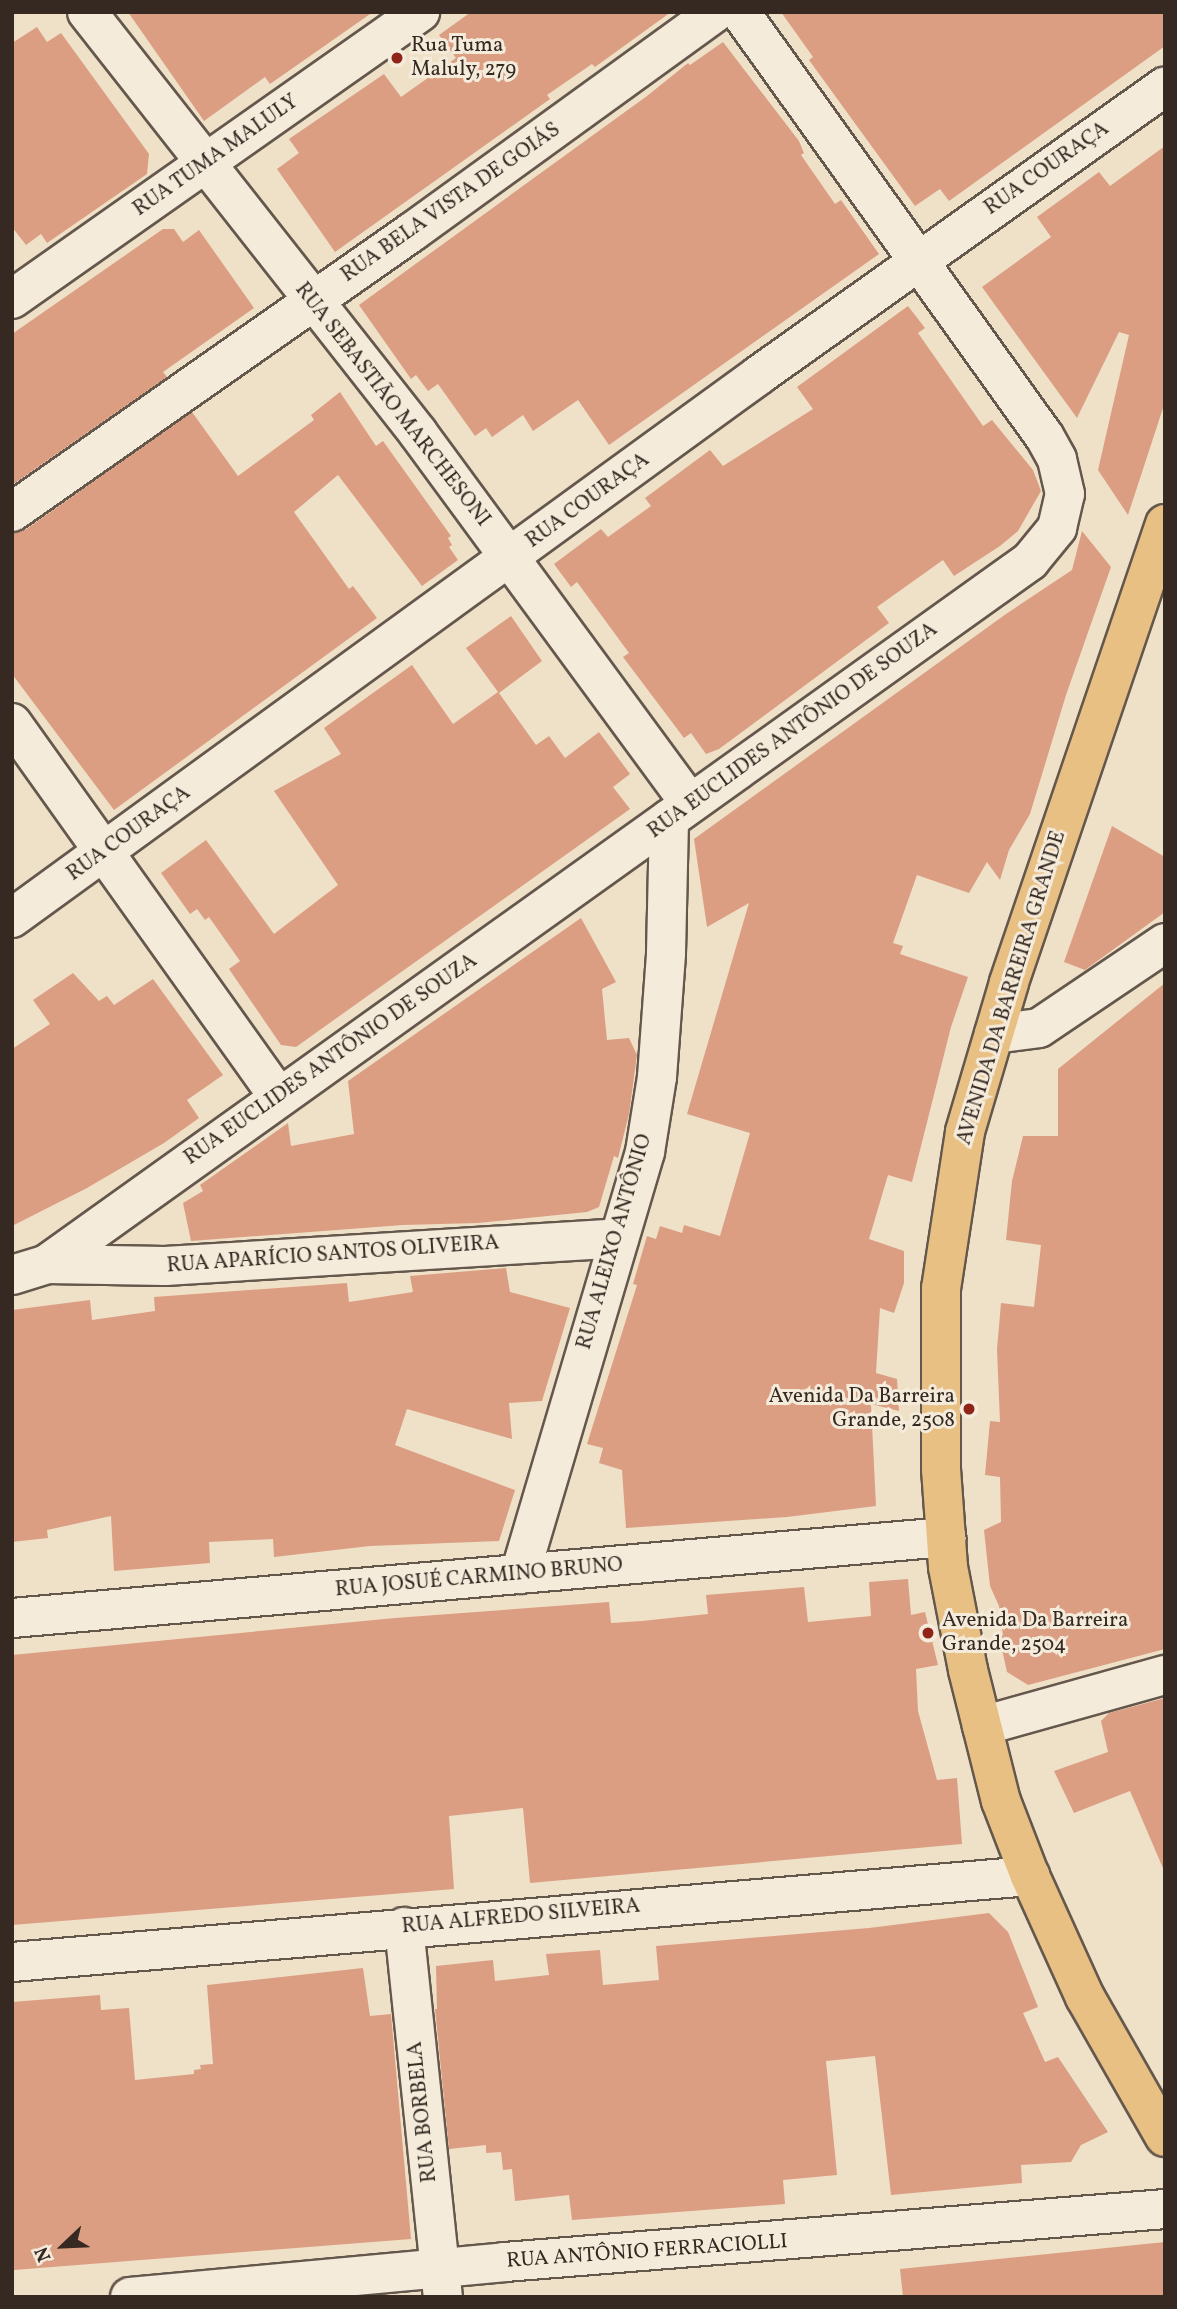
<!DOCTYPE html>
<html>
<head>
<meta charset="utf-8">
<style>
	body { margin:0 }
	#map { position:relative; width:1177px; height:2309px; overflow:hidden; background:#efe0c8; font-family:Vollkorn,serif }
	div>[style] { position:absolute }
	.building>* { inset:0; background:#db9e82 }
	.roads { filter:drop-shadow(2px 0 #64574c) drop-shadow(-2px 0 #64574c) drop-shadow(0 2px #64574c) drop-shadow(0 -2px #64574c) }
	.minor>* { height:38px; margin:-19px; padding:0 19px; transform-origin:19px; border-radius:19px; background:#f5ebdb }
	.major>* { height:38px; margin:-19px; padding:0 19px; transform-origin:19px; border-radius:19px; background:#e8c084 }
	.dots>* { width:19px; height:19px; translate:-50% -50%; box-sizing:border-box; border:4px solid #f5ebdb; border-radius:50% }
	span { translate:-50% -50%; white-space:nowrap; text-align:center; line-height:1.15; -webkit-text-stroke:6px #f5ebdb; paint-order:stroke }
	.poi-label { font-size:21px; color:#352922 }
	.left { translate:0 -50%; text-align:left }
	.right { translate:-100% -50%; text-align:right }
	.street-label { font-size:21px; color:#352922 }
	.frame { position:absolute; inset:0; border:14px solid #352922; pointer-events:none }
	.north { position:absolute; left:28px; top:2211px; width:70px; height:70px; -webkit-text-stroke:5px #f5ebdb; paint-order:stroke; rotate:247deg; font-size:19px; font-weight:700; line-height:28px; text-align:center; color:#352922 }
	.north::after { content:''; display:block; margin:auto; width:24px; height:32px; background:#352922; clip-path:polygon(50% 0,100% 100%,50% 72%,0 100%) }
</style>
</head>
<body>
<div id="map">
	<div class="building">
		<div style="clip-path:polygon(128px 12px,373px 12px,270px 84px,265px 77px,204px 121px)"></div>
		<div style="clip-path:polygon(471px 12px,671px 12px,595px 67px,592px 64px,547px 95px,550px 99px,335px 252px,277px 169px,299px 153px,289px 139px,384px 74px,401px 97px,456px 58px,439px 35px)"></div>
		<div style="clip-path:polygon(781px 12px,1165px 12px,1165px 46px,949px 201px,940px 189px,915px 206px,809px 60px,813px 57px)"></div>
		<div style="clip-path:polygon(37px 27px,47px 42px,61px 33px,149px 154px,147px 174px,47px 243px,41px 234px,26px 245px,12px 227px,12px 43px)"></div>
		<div style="clip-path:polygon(723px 42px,799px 141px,804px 153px,801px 155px,835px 204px,841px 200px,879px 254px,609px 445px,578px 400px,533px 431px,523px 415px,492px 437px,486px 428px,475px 436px,438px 384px,428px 391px,416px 375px,411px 379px,359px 305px,647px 96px,688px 63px,690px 65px)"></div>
		<div style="clip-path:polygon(1165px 146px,1165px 402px,1128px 515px,1098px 470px,1129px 335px,1119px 332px,1077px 418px,982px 287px,1051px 237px,1037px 217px,1099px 172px,1110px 186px)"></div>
		<div style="clip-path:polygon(163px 229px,174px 229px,183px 242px,199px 230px,254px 308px,163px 372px,167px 377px,12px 485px,12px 334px)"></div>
		<div style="clip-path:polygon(908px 306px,925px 328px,918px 333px,983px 426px,992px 420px,1033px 470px,1041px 491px,1018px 531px,1000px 546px,954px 576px,943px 560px,877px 607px,889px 623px,719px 749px,706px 754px,691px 733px,684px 738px,623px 657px,629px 653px,577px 582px,571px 587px,554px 564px,601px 529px,608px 537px,651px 506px,645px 498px,710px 450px,723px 466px,813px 409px,797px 387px)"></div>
		<div style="clip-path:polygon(340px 392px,376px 446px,383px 441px,451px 536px,448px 538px,452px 545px,449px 547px,458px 560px,422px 586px,338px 475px,294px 512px,349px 589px,353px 586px,377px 618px,114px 810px,12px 674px,12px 534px,25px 530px,192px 412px,238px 476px,314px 420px,311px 415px)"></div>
		<div style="clip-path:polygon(1082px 531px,1111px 567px,1066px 695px,1030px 814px,1009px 850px,1000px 880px,987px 862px,969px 893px,917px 875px,893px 943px,903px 946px,900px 954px,968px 977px,951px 1027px,912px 1182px,888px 1175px,869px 1239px,904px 1251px,904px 1283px,894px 1313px,880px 1308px,876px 1373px,897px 1379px,899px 1411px,871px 1404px,876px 1506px,787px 1517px,626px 1528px,622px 1470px,599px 1463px,603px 1448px,587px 1444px,637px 1285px,633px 1284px,647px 1236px,656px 1239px,660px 1226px,682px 1233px,684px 1225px,720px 1236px,750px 1133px,687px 1114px,749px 903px,707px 927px,694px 839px,1006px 614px,1072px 570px)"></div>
		<div style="clip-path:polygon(511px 616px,542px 661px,499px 693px,536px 745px,549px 736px,565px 758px,599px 732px,630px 774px,613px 787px,630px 809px,296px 1047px,281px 1045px,229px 969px,240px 961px,209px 917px,205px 920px,197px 909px,190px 914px,161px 873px,206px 840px,274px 934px,338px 885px,274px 791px,341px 754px,324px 728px,412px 665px,453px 724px,498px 692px,466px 648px)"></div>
		<div style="clip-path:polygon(1112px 826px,1165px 857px,1165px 912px,1085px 970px,1064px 962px)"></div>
		<div style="clip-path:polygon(581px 918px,616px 982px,602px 989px,607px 1040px,629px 1038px,637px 1055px,629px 1114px,618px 1158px,614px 1156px,599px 1207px,587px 1212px,478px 1223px,403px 1225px,191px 1241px,183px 1203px,203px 1191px,200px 1185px,288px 1123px,291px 1146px,354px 1134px,348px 1081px)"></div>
		<div style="clip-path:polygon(73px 973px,99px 1001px,107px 996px,114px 1005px,153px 979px,223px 1075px,187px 1100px,199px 1118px,164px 1143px,87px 1188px,12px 1226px,12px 1049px,50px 1024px,33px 1000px)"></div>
		<div style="clip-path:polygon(1165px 983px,1165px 1649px,1028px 1685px,1007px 1672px,999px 1636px,1003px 1635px,999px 1606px,990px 1586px,984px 1530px,1001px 1522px,1000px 1477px,985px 1475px,990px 1421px,1000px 1422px,997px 1349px,1001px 1303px,1034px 1307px,1041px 1245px,1006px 1240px,1012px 1181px,1023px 1136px,1058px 1136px,1058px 1069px)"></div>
		<div style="clip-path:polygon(506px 1268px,510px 1292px,570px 1308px,542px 1401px,509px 1403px,512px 1439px,407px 1409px,395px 1445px,515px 1490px,499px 1541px,370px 1546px,274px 1557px,273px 1539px,209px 1542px,210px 1563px,114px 1571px,111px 1516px,47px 1530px,48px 1538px,12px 1542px,12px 1310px,90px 1300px,92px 1320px,155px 1311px,154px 1297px,347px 1283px,349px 1302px,413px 1292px,410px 1276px)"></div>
		<div style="clip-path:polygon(908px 1579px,911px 1615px,925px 1612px,938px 1665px,916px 1669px,918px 1711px,937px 1780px,957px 1778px,962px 1844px,530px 1883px,523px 1808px,449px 1816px,454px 1889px,12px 1925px,12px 1655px,395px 1618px,609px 1602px,611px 1623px,642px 1621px,708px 1614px,706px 1595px,804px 1587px,808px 1622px,871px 1616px,869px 1582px)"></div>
		<div style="clip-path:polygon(1165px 1698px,1165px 1873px,1130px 1791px,1074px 1813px,1054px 1771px,1108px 1752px,1101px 1721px,1109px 1713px)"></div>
		<div style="clip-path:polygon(989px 1913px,1008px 1932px,1038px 2007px,1023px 2013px,1045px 2062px,1058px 2057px,1108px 2132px,1081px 2145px,1071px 2162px,1021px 2165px,1022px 2183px,891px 2195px,875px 2056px,826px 2061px,837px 2175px,783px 2180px,785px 2204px,572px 2220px,569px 2195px,515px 2201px,512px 2169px,503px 2170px,501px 2152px,486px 2153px,486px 2145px,449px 2149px,435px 2009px,437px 2009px,436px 1966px,493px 1960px,495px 1981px,549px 1975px,546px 1954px,600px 1950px,603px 1985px,659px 1980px,656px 1946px,869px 1928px)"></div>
		<div style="clip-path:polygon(363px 1968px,370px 2016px,391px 2014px,411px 2239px,14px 2270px,12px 2002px,100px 1995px,101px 2010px,129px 2008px,135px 2080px,194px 2074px,194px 2070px,201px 2069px,200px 2065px,213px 2064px,207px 1985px)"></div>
		<div style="clip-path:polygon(1165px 2242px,1165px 2297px,903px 2297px,900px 2269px)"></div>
	</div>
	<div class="roads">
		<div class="minor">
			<div style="left:87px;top:12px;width:536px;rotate:51.82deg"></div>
			<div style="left:418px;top:433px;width:459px;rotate:53.7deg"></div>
			<div style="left:12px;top:299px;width:499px;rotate:-35.1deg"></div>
			<div style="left:12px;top:512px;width:488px;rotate:-35deg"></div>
			<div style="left:412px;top:232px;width:375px;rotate:-35.9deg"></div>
			<div style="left:12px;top:723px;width:460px;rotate:54.5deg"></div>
			<div style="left:12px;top:918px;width:924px;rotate:-36.01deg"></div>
			<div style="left:759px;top:375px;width:498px;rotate:-35.4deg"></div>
			<div style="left:994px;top:1034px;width:45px;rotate:-7.6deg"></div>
			<div style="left:1039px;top:1028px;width:152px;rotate:-34deg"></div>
			<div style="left:47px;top:1264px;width:118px;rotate:1deg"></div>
			<div style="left:165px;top:1266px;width:455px;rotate:-3.5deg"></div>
			<div style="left:12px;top:1275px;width:37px;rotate:-17deg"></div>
			<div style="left:47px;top:1264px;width:1209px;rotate:-35.57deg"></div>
			<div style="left:1030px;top:561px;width:43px;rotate:-50.7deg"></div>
			<div style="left:1057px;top:528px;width:35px;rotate:-77deg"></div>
			<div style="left:1065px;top:494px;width:36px;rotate:-103deg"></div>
			<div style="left:1057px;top:459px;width:26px;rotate:-119deg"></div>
			<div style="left:1044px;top:436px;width:522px;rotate:-125.64deg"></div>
			<div style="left:520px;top:1574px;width:440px;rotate:-73.5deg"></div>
			<div style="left:645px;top:1152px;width:76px;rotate:-80.9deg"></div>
			<div style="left:657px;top:1077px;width:124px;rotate:-85.8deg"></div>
			<div style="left:666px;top:953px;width:134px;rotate:-88.7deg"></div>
			<div style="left:12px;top:1618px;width:938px;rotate:-4.96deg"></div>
			<div style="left:982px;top:1726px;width:190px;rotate:-15.6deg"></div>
			<div style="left:404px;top:1927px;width:372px;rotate:84deg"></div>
			<div style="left:12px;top:1962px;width:1022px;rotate:-4.83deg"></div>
			<div style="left:130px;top:2297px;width:377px;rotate:-5.3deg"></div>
			<div style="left:505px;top:2262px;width:662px;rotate:-4.59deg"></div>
		</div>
		<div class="major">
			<div style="left:1165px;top:524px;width:485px;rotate:108.8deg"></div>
			<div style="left:1009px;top:983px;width:155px;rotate:106.5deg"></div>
			<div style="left:965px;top:1132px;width:158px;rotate:98.7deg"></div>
			<div style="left:941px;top:1288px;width:181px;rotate:90deg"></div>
			<div style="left:941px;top:1469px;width:98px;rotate:85.9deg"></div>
			<div style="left:948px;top:1567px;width:105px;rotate:79deg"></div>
			<div style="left:968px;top:1670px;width:135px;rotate:75.9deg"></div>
			<div style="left:1001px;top:1801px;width:80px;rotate:68.9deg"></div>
			<div style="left:1030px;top:1876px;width:133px;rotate:65.6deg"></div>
			<div style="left:1085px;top:1997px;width:161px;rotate:60.3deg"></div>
		</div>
	</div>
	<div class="dots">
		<div style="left:397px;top:58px;background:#8f2418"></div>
		<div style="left:969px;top:1409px;background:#8f2418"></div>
		<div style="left:928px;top:1633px;background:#8f2418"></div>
	</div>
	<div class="poi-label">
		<span class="left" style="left:411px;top:58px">Rua Tuma<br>Maluly, 279</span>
		<span class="right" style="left:955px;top:1409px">Avenida Da Barreira<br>Grande, 2508</span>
		<span class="left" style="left:942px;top:1633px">Avenida Da Barreira<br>Grande, 2504</span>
	</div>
	<div class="street-label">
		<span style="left:216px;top:156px;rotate:-35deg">RUA TUMA MALULY</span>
		<span style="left:1047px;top:169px;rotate:-35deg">RUA COURAÇA</span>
		<span style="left:451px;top:203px;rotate:-35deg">RUA BELA VISTA DE GOIÁS</span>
		<span style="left:392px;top:405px;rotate:52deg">RUA SEBASTIÃO MARCHESONI</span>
		<span style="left:588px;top:501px;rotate:-36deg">RUA COURAÇA</span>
		<span style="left:793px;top:731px;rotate:-36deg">RUA EUCLIDES ANTÔNIO DE SOUZA</span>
		<span style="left:129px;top:834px;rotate:-36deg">RUA COURAÇA</span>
		<span style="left:1012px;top:988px;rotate:-73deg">AVENIDA DA BARREIRA GRANDE</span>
		<span style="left:331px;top:1060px;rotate:-35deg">RUA EUCLIDES ANTÔNIO DE SOUZA</span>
		<span style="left:615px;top:1242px;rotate:-74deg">RUA ALEIXO ANTÔNIO</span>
		<span style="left:333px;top:1255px;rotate:-4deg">RUA APARÍCIO SANTOS OLIVEIRA</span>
		<span style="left:479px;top:1578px;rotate:-5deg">RUA JOSUÉ CARMINO BRUNO</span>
		<span style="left:521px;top:1917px;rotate:-5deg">RUA ALFREDO SILVEIRA</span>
		<span style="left:423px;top:2112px;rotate:-96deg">RUA BORBELA</span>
		<span style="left:647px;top:2252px;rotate:-4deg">RUA ANTÔNIO FERRACIOLLI</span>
	</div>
	<div class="frame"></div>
	<div class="north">N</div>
</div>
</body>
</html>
